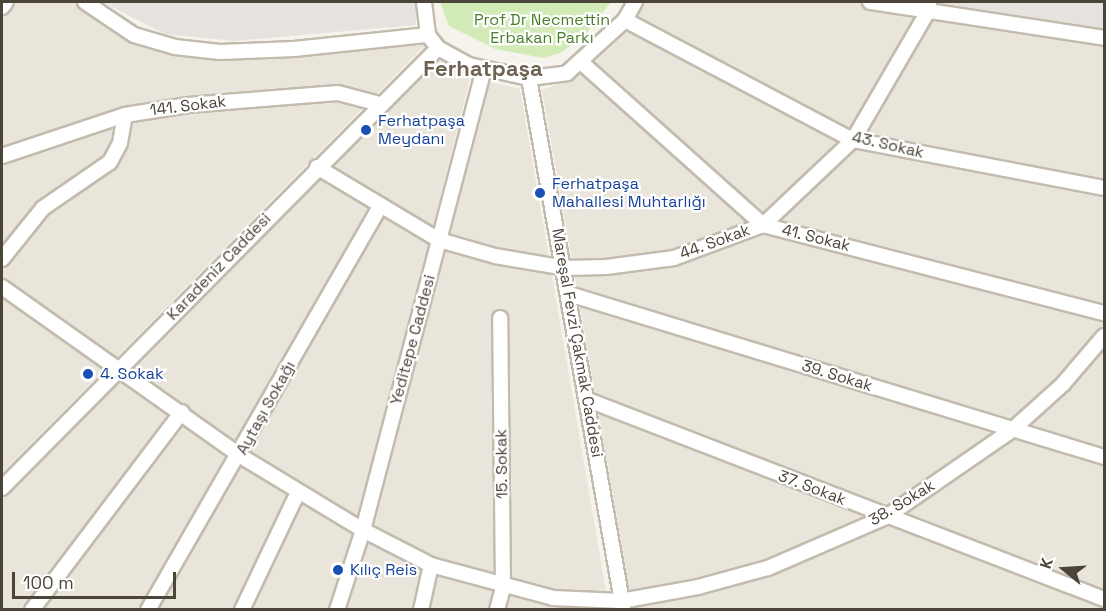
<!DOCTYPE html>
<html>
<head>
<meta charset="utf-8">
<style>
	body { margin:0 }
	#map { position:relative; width:1106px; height:611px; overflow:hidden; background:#f6f3ec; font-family:"Space Grotesk",sans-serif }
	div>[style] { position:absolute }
	.residential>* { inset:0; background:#eae5da }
	.industrial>* { inset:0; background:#e6e2dd }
	.green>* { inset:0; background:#d2eab5 }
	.roads { filter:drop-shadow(2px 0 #c2bbae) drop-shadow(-2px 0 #c2bbae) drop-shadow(0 2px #c2bbae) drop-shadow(0 -2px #c2bbae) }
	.minor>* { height:14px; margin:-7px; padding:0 7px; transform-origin:7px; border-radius:7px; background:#fff }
	.dots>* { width:16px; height:16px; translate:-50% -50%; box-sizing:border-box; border:3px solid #fff; border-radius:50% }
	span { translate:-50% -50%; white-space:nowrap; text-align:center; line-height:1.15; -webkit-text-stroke:4.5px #fff; paint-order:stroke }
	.park-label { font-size:16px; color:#4a7f2a }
	.street-label { font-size:16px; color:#4b4439 }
	.transit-label { font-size:16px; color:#164399 }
	.left { translate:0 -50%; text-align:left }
	.district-label { font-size:22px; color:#6e6250; font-weight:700 }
	.frame { position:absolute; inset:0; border:3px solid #4b4439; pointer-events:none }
	.north { position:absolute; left:1034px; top:539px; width:60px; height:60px; -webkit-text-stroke:4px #fff; paint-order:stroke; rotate:288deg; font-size:16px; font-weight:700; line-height:24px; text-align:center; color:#4b4439 }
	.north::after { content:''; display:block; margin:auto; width:21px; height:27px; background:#4b4439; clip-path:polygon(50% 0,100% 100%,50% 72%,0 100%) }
	.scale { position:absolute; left:12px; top:572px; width:164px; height:27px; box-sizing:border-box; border:3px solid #4b4439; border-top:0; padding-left:8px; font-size:18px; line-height:21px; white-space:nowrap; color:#4b4439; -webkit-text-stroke:4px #fff; paint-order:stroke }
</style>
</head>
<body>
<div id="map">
	<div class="residential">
		<div style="clip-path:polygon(2px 2px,74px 2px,140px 46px,223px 59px,425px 45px,2px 473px)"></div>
		<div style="clip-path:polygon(643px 2px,930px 2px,1104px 28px,1104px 609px,633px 609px,542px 90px,579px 77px,624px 35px)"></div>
		<div style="clip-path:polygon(437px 60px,471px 74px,361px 515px,328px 609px,2px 610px,2px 499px)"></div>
		<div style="clip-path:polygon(488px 81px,520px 89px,609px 609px,346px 610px,374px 521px)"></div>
	</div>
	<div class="industrial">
		<div style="clip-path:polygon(103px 2px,417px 2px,416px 25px,234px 41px,165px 34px)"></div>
		<div style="clip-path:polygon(930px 2px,1104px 2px,1104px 28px)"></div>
	</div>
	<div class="green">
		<div style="clip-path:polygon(440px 2px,611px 2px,584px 36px,560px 53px,544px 58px,495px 49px,449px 26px)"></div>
	</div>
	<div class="roads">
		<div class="minor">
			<div style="left:85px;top:2px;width:59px;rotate:34deg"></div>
			<div style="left:134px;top:35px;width:43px;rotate:16.3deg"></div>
			<div style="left:175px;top:47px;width:45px;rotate:6.3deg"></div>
			<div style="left:220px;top:52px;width:74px;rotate:-2.3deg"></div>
			<div style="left:294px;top:49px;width:135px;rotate:-6deg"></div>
			<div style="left:424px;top:2px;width:33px;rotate:83deg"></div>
			<div style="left:428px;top:35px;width:16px;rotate:52deg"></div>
			<div style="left:438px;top:48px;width:35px;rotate:29deg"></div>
			<div style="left:469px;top:65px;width:61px;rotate:12.2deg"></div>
			<div style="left:529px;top:78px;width:38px;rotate:-7deg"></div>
			<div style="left:567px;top:73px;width:79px;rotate:-42.4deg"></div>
			<div style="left:625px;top:20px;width:21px;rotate:-61deg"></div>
			<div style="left:870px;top:2px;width:237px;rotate:8.7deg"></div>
			<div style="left:2px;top:7px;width:6px;rotate:-51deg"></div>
			<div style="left:625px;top:20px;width:258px;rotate:27.8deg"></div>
			<div style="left:853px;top:140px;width:256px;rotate:10.8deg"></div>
			<div style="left:582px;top:63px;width:243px;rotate:41.8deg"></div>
			<div style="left:763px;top:225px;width:352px;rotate:14.5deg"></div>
			<div style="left:529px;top:78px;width:537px;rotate:79.92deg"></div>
			<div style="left:2px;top:156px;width:130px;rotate:-18.4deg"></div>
			<div style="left:125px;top:115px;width:64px;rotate:-9deg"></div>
			<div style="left:188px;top:105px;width:150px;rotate:-4.6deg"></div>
			<div style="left:338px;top:93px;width:43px;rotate:14.7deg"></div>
			<div style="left:317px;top:167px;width:142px;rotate:30.9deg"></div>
			<div style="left:439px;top:240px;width:58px;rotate:15.9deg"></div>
			<div style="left:495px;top:256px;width:71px;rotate:9.7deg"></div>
			<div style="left:565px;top:268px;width:41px;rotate:-1.4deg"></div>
			<div style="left:606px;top:267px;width:69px;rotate:-7.5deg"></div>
			<div style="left:674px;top:258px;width:95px;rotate:-20.3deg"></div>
			<div style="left:763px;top:225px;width:124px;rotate:-43.4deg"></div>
			<div style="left:853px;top:140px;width:149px;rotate:-59.8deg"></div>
			<div style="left:928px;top:11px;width:9px;rotate:-84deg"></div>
			<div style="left:2px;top:259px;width:65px;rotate:-51.2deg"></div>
			<div style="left:43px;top:208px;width:81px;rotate:-34.5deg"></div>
			<div style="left:110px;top:162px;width:21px;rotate:-62deg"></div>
			<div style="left:120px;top:143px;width:28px;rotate:-80deg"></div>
			<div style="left:2px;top:287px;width:291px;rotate:35.3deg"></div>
			<div style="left:239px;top:455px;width:145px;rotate:31.2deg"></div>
			<div style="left:363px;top:530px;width:76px;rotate:27.2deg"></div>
			<div style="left:431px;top:565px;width:126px;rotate:15.1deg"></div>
			<div style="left:553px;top:598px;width:68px;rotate:2.5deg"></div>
			<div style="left:621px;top:601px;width:78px;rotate:-10.3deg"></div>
			<div style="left:698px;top:587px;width:73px;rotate:-15.2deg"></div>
			<div style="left:768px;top:568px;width:129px;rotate:-23.4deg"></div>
			<div style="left:886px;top:517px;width:153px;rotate:-34.6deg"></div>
			<div style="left:1012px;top:430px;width:69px;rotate:-42deg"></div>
			<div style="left:1063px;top:384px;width:63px;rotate:-49.5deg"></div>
			<div style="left:569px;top:294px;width:559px;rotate:16.94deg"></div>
			<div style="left:588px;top:400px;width:553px;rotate:21.09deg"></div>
			<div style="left:2px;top:488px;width:619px;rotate:-45.26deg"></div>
			<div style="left:32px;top:610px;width:248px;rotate:-52.9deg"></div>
			<div style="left:148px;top:610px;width:467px;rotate:-60.1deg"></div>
			<div style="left:242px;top:610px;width:131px;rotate:-64.6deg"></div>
			<div style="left:337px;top:610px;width:84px;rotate:-72deg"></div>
			<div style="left:363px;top:530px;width:477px;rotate:-75.3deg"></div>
			<div style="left:421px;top:610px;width:46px;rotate:-77.5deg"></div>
			<div style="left:497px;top:610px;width:23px;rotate:-75deg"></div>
			<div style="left:503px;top:588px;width:270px;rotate:-90.6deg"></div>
		</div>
	</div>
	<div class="dots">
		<div style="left:366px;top:130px;background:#1a4fb4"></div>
		<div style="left:540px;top:193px;background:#1a4fb4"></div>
		<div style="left:88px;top:374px;background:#1a4fb4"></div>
		<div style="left:338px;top:570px;background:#1a4fb4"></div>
	</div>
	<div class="park-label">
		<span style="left:542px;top:29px">Prof Dr Necmettin<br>Erbakan Parkı</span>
	</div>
	<div class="street-label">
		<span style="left:188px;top:106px;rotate:-7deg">141. Sokak</span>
		<span style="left:888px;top:145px;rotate:13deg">43. Sokak</span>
		<span style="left:816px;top:238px;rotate:14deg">41. Sokak</span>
		<span style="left:715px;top:242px;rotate:-20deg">44. Sokak</span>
		<span style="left:219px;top:267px;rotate:-46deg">Karadeniz Caddesi</span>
		<span style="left:413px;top:340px;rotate:-75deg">Yeditepe Caddesi</span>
		<span style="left:577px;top:343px;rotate:80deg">Mareşal Fevzi Çakmak Caddesi</span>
		<span style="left:837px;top:376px;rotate:17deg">39. Sokak</span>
		<span style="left:266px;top:408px;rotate:-61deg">Aytaşı Sokağı</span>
		<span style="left:502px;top:464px;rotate:-91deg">15. Sokak</span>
		<span style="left:812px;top:488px;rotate:21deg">37. Sokak</span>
		<span style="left:902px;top:503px;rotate:-31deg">38. Sokak</span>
	</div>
	<div class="transit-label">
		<span class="left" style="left:378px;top:130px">Ferhatpaşa<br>Meydanı</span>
		<span class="left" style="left:552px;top:193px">Ferhatpaşa<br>Mahallesi Muhtarlığı</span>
		<span class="left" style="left:100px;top:374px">4. Sokak</span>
		<span class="left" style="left:350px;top:570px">Kılıç Reis</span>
	</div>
	<div class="district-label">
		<span style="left:483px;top:69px">Ferhatpaşa</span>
	</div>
	<div class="frame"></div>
	<div class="north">K</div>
	<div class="scale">100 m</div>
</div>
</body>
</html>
